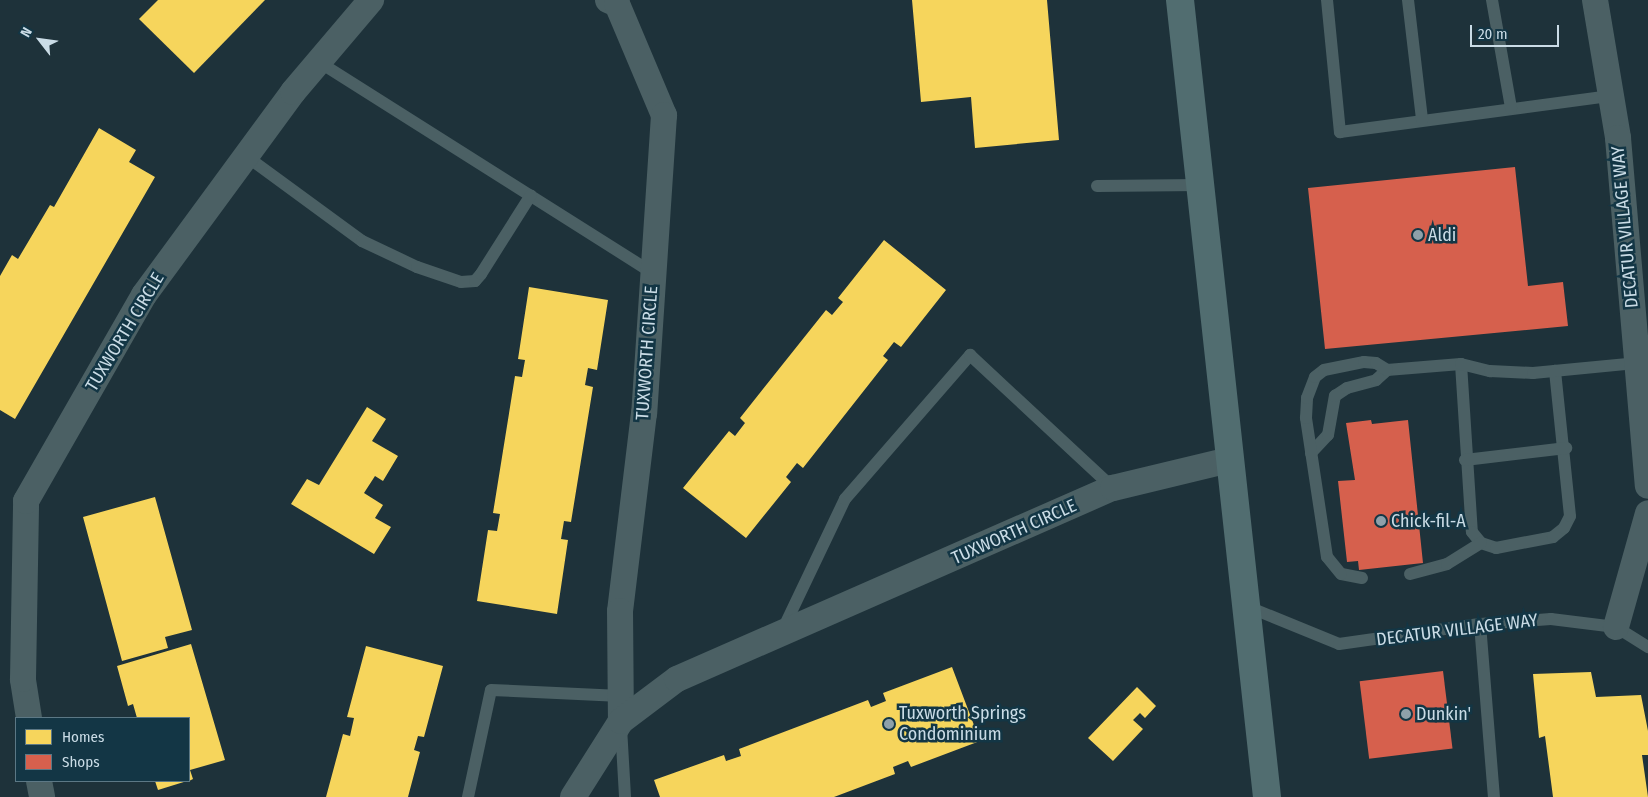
<!DOCTYPE html>
<html>
<head>
<meta charset="utf-8">
<style>
	body { margin:0 }
	#map { position:relative; width:1648px; height:797px; overflow:hidden; background:#1e323a; font-family:"Fira Sans Condensed",sans-serif }
	div>[style] { position:absolute }
	.homes>* { inset:0; background:#f6d55c }
	.shops>* { inset:0; background:#d6604d; transform-origin:0 0 }
	.service>* { height:12px; margin:-6px; padding:0 6px; transform-origin:6px; border-radius:6px; background:#4b6064 }
	.minor>* { height:26px; margin:-13px; padding:0 13px; transform-origin:13px; border-radius:13px; background:#4b6064 }
	.trunk>* { height:28px; margin:-14px; padding:0 14px; transform-origin:14px; border-radius:14px; background:#516d70 }
	.dots>* { width:14px; height:14px; translate:-50% -50%; box-sizing:border-box; border:2px solid #133645; border-radius:50% }
	span { translate:-50% -50%; white-space:nowrap; text-align:center; line-height:1.15; -webkit-text-stroke:5px #133645; paint-order:stroke }
	.street-label { font-size:18px; color:#cadce6 }
	.poi-label { font-size:18px; color:#cadce6 }
	.left { translate:0 -50%; text-align:left }
	.legend { position:absolute; left:15px; top:717px; width:175px; height:65px; box-sizing:border-box; background:#133645; border:1px solid #5c7885; margin:0; padding:6px 9px; list-style:none; font-size:15px; color:#cadce6 }
	.legend li { display:flex; align-items:center; gap:10px; height:25px }
	.legend b { width:25px; border:1px solid #5c7885 }
	.north { position:absolute; left:15px; top:15px; width:50px; height:50px; -webkit-text-stroke:4px #133645; paint-order:stroke; rotate:300deg; font-size:14px; font-weight:700; line-height:20px; text-align:center; color:#cadce6 }
	.north::after { content:''; display:block; margin:auto; width:18px; height:22px; background:#cadce6; clip-path:polygon(50% 0,100% 100%,50% 72%,0 100%) }
	.scale { position:absolute; left:1470px; top:25px; width:89px; height:22px; box-sizing:border-box; border:2px solid #cadce6; border-top:0; padding-left:6px; font-size:15px; line-height:18px; white-space:nowrap; color:#cadce6; -webkit-text-stroke:4px #133645; paint-order:stroke }
</style>
</head>
<body>
<div id="map">
	<div class="homes">
		<div style="clip-path:polygon(158px 0,265px 0,194px 73px,139px 19px)"></div>
		<div style="clip-path:polygon(912px 0,1047px 0,1059px 140px,975px 148px,971px 97px,921px 102px)"></div>
		<div style="clip-path:polygon(99px 128px,136px 150px,129px 162px,155px 177px,15px 419px,0 410px,0 276px,12px 255px,18px 259px,50px 205px,54px 207px)"></div>
		<div style="clip-path:polygon(884px 240px,946px 290px,901px 347px,894px 342px,883px 356px,888px 360px,803px 468px,797px 463px,786px 477px,791px 482px,746px 538px,683px 488px,729px 431px,735px 436px,745px 423px,740px 418px,826px 310px,832px 315px,843px 302px,838px 298px)"></div>
		<div style="clip-path:polygon(529px 287px,608px 300px,597px 370px,588px 368px,585px 385px,593px 387px,571px 522px,564px 521px,561px 539px,568px 540px,557px 614px,477px 601px,488px 530px,497px 531px,500px 514px,493px 513px,515px 376px,522px 377px,525px 360px,518px 359px)"></div>
		<div style="clip-path:polygon(367px 407px,386px 419px,372px 441px,398px 456px,383px 481px,375px 476px,364px 493px,383px 505px,375px 518px,391px 527px,374px 554px,291px 504px,307px 479px,319px 485px)"></div>
		<div style="clip-path:polygon(155px 497px,192px 630px,165px 637px,168px 648px,122px 661px,83px 517px)"></div>
		<div style="clip-path:polygon(191px 644px,225px 760px,190px 770px,193px 779px,189px 781px,189px 718px,137px 718px,133px 704px,128px 706px,117px 666px)"></div>
		<div style="clip-path:polygon(366px 646px,443px 666px,424px 737px,418px 736px,414px 750px,420px 752px,408px 797px,326px 797px,343px 734px,350px 736px,354px 718px,347px 717px)"></div>
		<div style="clip-path:polygon(952px 667px,980px 741px,911px 767px,908px 761px,893px 767px,895px 774px,834px 797px,660px 797px,654px 780px,724px 755px,726px 761px,741px 756px,739px 749px,868px 700px,871px 707px,886px 701px,883px 693px)"></div>
		<div style="clip-path:polygon(1591px 672px,1596px 697px,1641px 695px,1648px 731px,1648px 755px,1642px 755px,1648px 797px,1553px 797px,1545px 736px,1539px 738px,1533px 674px)"></div>
		<div style="clip-path:polygon(1137px 687px,1156px 706px,1145px 718px,1140px 713px,1133px 720px,1143px 729px,1113px 761px,1088px 738px)"></div>
		<div style="clip-path:polygon(155px 781px,187px 781px,158px 790px)"></div>
	</div>
	<div class="shops">
		<div style="clip-path:polygon(1515px 167px,1528px 286px,1563px 282px,1568px 326px,1325px 349px,1308px 188px)"></div>
		<div style="clip-path:polygon(1371px 420px,1372px 424px,1408px 420px,1423px 563px,1359px 570px,1358px 561px,1347px 562px,1338px 481px,1355px 480px,1346px 423px)"></div>
		<div style="left:1443px;top:671px;width:78px;height:84px;rotate:83deg"></div>
	</div>
	<div class="service">
		<div style="left:1327px;top:0;width:133px;rotate:84.4deg"></div>
		<div style="left:1340px;top:132px;width:271px;rotate:-7.6deg"></div>
		<div style="left:1408px;top:0;width:121px;rotate:83.3deg"></div>
		<div style="left:1492px;top:0;width:110px;rotate:80deg"></div>
		<div style="left:319px;top:62px;width:395px;rotate:32.3deg"></div>
		<div style="left:246px;top:156px;width:144px;rotate:36.2deg"></div>
		<div style="left:362px;top:241px;width:61px;rotate:25.3deg"></div>
		<div style="left:417px;top:267px;width:46px;rotate:18.8deg"></div>
		<div style="left:461px;top:282px;width:14px;rotate:-4deg"></div>
		<div style="left:475px;top:281px;width:9px;rotate:-49deg"></div>
		<div style="left:481px;top:274px;width:93px;rotate:-57.7deg"></div>
		<div style="left:1097px;top:186px;width:103px;rotate:-0.6deg"></div>
		<div style="left:1461px;top:364px;width:168px;rotate:86.3deg"></div>
		<div style="left:1472px;top:532px;width:14px;rotate:51deg"></div>
		<div style="left:1481px;top:543px;width:16px;rotate:18deg"></div>
		<div style="left:1496px;top:548px;width:58px;rotate:-10.9deg"></div>
		<div style="left:1553px;top:537px;width:14px;rotate:-39deg"></div>
		<div style="left:1564px;top:528px;width:13px;rotate:-63deg"></div>
		<div style="left:1570px;top:516px;width:146px;rotate:-95.9deg"></div>
		<div style="left:1311px;top:453px;width:25px;rotate:-47deg"></div>
		<div style="left:1328px;top:435px;width:40px;rotate:-80deg"></div>
		<div style="left:1335px;top:396px;width:14px;rotate:-34deg"></div>
		<div style="left:1347px;top:388px;width:30px;rotate:-15deg"></div>
		<div style="left:1376px;top:380px;width:15px;rotate:-42deg"></div>
		<div style="left:1387px;top:370px;width:74px;rotate:-4.6deg"></div>
		<div style="left:1461px;top:364px;width:30px;rotate:14deg"></div>
		<div style="left:1490px;top:371px;width:43px;rotate:2.7deg"></div>
		<div style="left:1533px;top:373px;width:103px;rotate:-5.5deg"></div>
		<div style="left:1465px;top:460px;width:102px;rotate:-6.8deg"></div>
		<div style="left:1410px;top:574px;width:38px;rotate:-15deg"></div>
		<div style="left:1447px;top:564px;width:40px;rotate:-32deg"></div>
		<div style="left:1362px;top:578px;width:21px;rotate:-169deg"></div>
		<div style="left:1341px;top:574px;width:22px;rotate:-129deg"></div>
		<div style="left:1327px;top:557px;width:141px;rotate:-98.6deg"></div>
		<div style="left:1306px;top:418px;width:20px;rotate:-87deg"></div>
		<div style="left:1307px;top:398px;width:22px;rotate:-69deg"></div>
		<div style="left:1315px;top:377px;width:11px;rotate:-38deg"></div>
		<div style="left:1324px;top:370px;width:41px;rotate:-11.3deg"></div>
		<div style="left:1364px;top:362px;width:12px;rotate:5deg"></div>
		<div style="left:1376px;top:363px;width:13px;rotate:32deg"></div>
		<div style="left:1246px;top:606px;width:100px;rotate:22.2deg"></div>
		<div style="left:1339px;top:644px;width:142px;rotate:-8.1deg"></div>
		<div style="left:1480px;top:624px;width:71px;rotate:-4deg"></div>
		<div style="left:1551px;top:619px;width:65px;rotate:7deg"></div>
		<div style="left:1616px;top:627px;width:38px;rotate:32deg"></div>
		<div style="left:1480px;top:624px;width:174px;rotate:85.4deg"></div>
		<div style="left:783px;top:629px;width:144px;rotate:-64.5deg"></div>
		<div style="left:845px;top:499px;width:191px;rotate:-49deg"></div>
		<div style="left:970px;top:355px;width:195px;rotate:42.9deg"></div>
		<div style="left:621px;top:727px;width:70px;rotate:86.7deg"></div>
		<div style="left:468px;top:797px;width:109px;rotate:-77.9deg"></div>
		<div style="left:491px;top:690px;width:130px;rotate:2.6deg"></div>
	</div>
	<div class="minor">
		<div style="left:608px;top:0;width:10px;rotate:24deg"></div>
		<div style="left:617px;top:4px;width:121px;rotate:67.1deg"></div>
		<div style="left:664px;top:115px;width:299px;rotate:93.8deg"></div>
		<div style="left:644px;top:413px;width:199px;rotate:96.9deg"></div>
		<div style="left:620px;top:611px;width:110px;rotate:89.5deg"></div>
		<div style="left:1595px;top:0;width:140px;rotate:80.5deg"></div>
		<div style="left:1618px;top:138px;width:349px;rotate:85.1deg"></div>
		<div style="left:1616px;top:627px;width:118px;rotate:-74.3deg"></div>
		<div style="left:29px;top:718px;width:39px;rotate:-99deg"></div>
		<div style="left:23px;top:679px;width:178px;rotate:-89deg"></div>
		<div style="left:26px;top:501px;width:237px;rotate:-60.2deg"></div>
		<div style="left:144px;top:295px;width:252px;rotate:-53.7deg"></div>
		<div style="left:293px;top:92px;width:121px;rotate:-49.7deg"></div>
		<div style="left:39px;top:781px;width:16px;rotate:79deg"></div>
		<div style="left:573px;top:797px;width:90px;rotate:-57.7deg"></div>
		<div style="left:621px;top:721px;width:70px;rotate:-36.9deg"></div>
		<div style="left:677px;top:679px;width:476px;rotate:-23.7deg"></div>
		<div style="left:1113px;top:488px;width:119px;rotate:-13.6deg"></div>
	</div>
	<div class="trunk">
		<div style="left:1180px;top:0;width:802px;rotate:83.77deg"></div>
	</div>
	<div class="dots">
		<div style="left:1418px;top:235px;background:#8ea0aa"></div>
		<div style="left:1381px;top:521px;background:#8ea0aa"></div>
		<div style="left:1406px;top:714px;background:#8ea0aa"></div>
		<div style="left:889px;top:724px;background:#8ea0aa"></div>
	</div>
	<div class="street-label">
		<span style="left:1625px;top:227px;rotate:-95deg">DECATUR VILLAGE WAY</span>
		<span style="left:125px;top:332px;rotate:-59deg">TUXWORTH CIRCLE</span>
		<span style="left:647px;top:353px;rotate:-86deg">TUXWORTH CIRCLE</span>
		<span style="left:1014px;top:532px;rotate:-24deg">TUXWORTH CIRCLE</span>
		<span style="left:1457px;top:630px;rotate:-7deg">DECATUR VILLAGE WAY</span>
	</div>
	<div class="poi-label">
		<span class="left" style="left:1428px;top:235px">Aldi</span>
		<span class="left" style="left:1391px;top:521px">Chick-fil-A</span>
		<span class="left" style="left:899px;top:724px">Tuxworth Springs<br>Condominium</span>
		<span class="left" style="left:1416px;top:714px">Dunkin'</span>
	</div>
	<ul class="legend">
	<li><b style="height:14px;background:#f6d55c"></b>Homes</li>
	<li><b style="height:14px;background:#d6604d"></b>Shops</li>
	</ul>
	<div class="north">N</div>
	<div class="scale">20 m</div>
</div>
</body>
</html>
